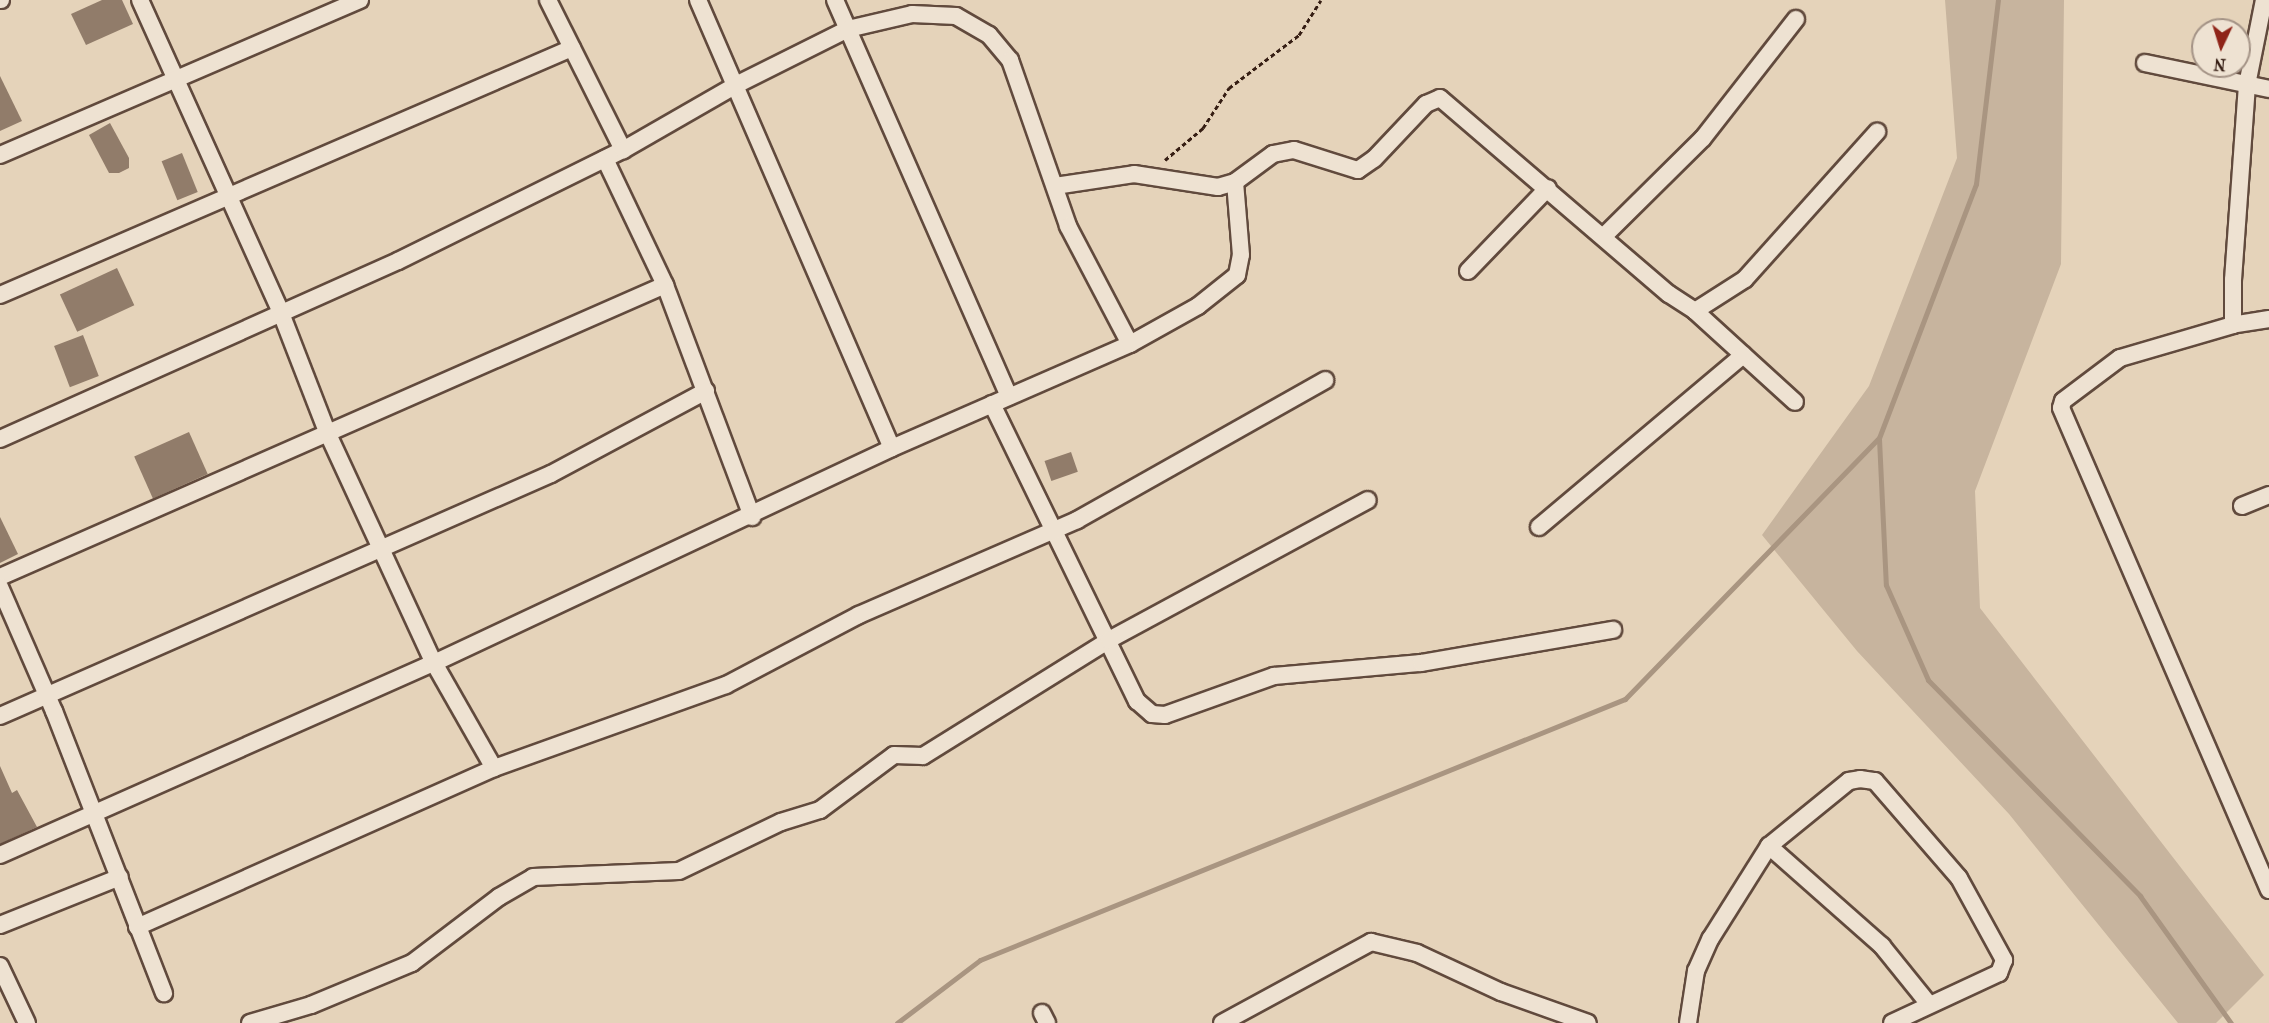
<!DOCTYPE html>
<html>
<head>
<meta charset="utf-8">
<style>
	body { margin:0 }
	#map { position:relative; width:2269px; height:1023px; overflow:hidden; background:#e5d3ba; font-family:"IM FELL French Canon",serif }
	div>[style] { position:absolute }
	.green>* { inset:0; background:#c7b49e }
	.stream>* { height:5px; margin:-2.5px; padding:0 2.5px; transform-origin:2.5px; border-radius:2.5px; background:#a99581 }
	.building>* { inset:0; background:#917c6a; transform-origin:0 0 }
	.path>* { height:3px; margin-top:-1.5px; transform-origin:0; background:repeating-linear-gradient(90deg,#351d13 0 4.5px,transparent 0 7.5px) }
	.roads { filter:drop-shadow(2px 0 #614a3d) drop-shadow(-2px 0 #614a3d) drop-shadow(0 2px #614a3d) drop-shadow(0 -2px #614a3d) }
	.minor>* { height:16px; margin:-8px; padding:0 8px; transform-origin:8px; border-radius:8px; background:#eee2d2 }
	span { translate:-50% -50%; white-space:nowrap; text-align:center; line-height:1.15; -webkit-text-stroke:5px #eee2d2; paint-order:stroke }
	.north { position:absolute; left:2191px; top:18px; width:60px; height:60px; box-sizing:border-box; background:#eee2d2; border:2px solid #a49386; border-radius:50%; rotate:184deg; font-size:16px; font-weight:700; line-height:24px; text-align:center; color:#351d13 }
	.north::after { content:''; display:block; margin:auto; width:21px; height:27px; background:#8f2418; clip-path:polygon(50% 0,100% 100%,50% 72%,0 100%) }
</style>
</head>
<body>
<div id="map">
	<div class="green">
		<div style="clip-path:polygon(1945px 0,2064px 0,2061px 264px,1975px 491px,1980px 608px,2264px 975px,2216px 1023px,2178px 1023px,2009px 814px,1857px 651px,1762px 535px,1869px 386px,1957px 158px)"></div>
	</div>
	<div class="stream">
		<div style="left:1879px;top:439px;width:146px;rotate:87.3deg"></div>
		<div style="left:1886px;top:585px;width:104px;rotate:66.1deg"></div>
		<div style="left:1928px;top:680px;width:303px;rotate:45.5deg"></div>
		<div style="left:2140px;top:896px;width:156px;rotate:54.4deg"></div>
		<div style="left:897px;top:1023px;width:104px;rotate:-37.2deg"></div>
		<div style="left:980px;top:960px;width:696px;rotate:-22.03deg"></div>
		<div style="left:1625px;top:699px;width:364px;rotate:-45.8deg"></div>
		<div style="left:1879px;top:438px;width:272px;rotate:-69.1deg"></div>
		<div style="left:1976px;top:184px;width:185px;rotate:-83.2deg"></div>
	</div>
	<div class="building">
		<div style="clip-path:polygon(102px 0,122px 0,133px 24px,86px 45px,71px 14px)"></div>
		<div style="clip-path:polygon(0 76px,22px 121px,0 131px)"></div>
		<div style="clip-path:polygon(110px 123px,129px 158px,129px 168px,119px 173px,109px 173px,89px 135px)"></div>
		<div style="left:182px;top:153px;width:42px;height:22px;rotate:68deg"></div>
		<div style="left:117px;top:268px;width:41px;height:63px;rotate:65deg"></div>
		<div style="left:83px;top:335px;width:44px;height:31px;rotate:69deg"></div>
		<div style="left:189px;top:432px;width:46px;height:60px;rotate:66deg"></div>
		<div style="left:1071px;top:452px;width:21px;height:28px;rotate:71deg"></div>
		<div style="clip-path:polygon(0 517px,18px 554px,0 563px)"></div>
		<div style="clip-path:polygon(0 766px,12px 793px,17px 790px,37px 827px,0 844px)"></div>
	</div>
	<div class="path">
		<div style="left:1165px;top:160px;width:50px;rotate:-40.1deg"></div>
		<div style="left:1203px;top:128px;width:48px;rotate:-57deg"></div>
		<div style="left:1229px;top:88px;width:88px;rotate:-37.1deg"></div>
		<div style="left:1299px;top:35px;width:41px;rotate:-57.8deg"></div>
	</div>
	<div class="roads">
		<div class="minor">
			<div style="left:0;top:0;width:1px"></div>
			<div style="left:140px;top:0;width:343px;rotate:65.7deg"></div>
			<div style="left:281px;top:313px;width:130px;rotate:68.8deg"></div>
			<div style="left:328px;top:434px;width:252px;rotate:65.2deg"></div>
			<div style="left:434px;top:663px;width:121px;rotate:60.3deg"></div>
			<div style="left:548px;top:0;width:168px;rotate:63.4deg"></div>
			<div style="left:698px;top:0;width:488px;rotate:66.6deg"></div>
			<div style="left:835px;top:0;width:433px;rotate:66.3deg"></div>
			<div style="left:2145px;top:63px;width:127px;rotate:11.8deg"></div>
			<div style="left:0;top:155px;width:392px;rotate:-23.3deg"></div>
			<div style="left:605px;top:159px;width:140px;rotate:64.5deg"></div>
			<div style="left:665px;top:285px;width:248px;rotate:69.4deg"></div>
			<div style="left:1055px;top:186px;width:80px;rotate:-8.6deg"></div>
			<div style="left:1134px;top:174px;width:85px;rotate:8.8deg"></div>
			<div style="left:1218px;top:187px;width:18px;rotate:-16deg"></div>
			<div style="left:1235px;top:182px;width:47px;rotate:-36.4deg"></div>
			<div style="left:1273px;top:154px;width:21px;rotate:-11deg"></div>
			<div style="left:1294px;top:150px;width:67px;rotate:17.4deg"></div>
			<div style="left:1358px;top:170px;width:19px;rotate:-35deg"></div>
			<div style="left:1374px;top:159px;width:76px;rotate:-46.6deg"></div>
			<div style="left:1426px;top:104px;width:15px;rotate:-23deg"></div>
			<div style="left:1440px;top:98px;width:301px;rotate:40.6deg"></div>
			<div style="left:1669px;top:294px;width:31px;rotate:33deg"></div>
			<div style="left:1695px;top:311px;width:135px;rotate:42.3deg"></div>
			<div style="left:1604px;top:236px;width:139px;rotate:-44.7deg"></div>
			<div style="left:1703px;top:138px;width:151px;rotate:-52deg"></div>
			<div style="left:1468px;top:271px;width:115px;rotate:-46.1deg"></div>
			<div style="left:0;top:295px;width:623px;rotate:-23.36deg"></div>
			<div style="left:1695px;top:311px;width:59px;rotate:-32.6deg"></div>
			<div style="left:1745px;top:279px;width:198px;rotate:-48.1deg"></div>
			<div style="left:2269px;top:319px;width:36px;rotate:171deg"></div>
			<div style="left:2233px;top:325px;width:118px;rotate:163.7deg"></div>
			<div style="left:2120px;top:358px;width:71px;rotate:143deg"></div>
			<div style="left:2063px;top:401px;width:7px;rotate:106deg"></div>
			<div style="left:2061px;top:408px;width:525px;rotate:66.66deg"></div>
			<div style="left:2233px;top:325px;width:45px;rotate:-90deg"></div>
			<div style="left:2233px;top:280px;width:196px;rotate:-85.9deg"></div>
			<div style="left:2247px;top:85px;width:87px;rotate:-78.7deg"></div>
			<div style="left:992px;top:404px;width:331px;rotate:64deg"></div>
			<div style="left:1137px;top:701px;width:20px;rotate:41deg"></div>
			<div style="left:1152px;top:714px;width:13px;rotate:4deg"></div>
			<div style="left:1165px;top:715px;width:116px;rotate:-19.7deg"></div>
			<div style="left:1274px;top:676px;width:148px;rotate:-5.1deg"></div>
			<div style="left:1421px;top:663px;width:195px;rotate:-9.8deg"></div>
			<div style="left:0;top:439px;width:436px;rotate:-24.1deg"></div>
			<div style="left:398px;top:261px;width:251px;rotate:-26.3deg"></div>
			<div style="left:623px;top:150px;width:130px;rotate:-29.9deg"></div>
			<div style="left:736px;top:85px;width:125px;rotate:-26.6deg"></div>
			<div style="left:848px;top:29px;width:66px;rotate:-13.2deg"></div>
			<div style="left:912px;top:14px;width:44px;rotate:2.6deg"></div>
			<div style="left:956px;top:16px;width:38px;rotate:30deg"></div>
			<div style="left:989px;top:35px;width:33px;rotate:50deg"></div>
			<div style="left:1010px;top:60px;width:176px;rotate:70.7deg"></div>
			<div style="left:1068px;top:226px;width:133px;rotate:62.3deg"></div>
			<div style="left:2242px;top:506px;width:29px;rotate:-22deg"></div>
			<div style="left:1539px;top:527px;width:267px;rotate:-40.1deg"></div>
			<div style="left:0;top:577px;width:726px;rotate:-23.71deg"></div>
			<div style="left:0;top:587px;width:135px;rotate:66.5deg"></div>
			<div style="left:54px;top:711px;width:303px;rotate:68.7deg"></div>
			<div style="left:0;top:716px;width:602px;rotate:-23.71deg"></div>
			<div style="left:551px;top:474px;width:176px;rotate:-28.2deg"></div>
			<div style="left:1769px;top:846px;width:151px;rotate:41.5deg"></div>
			<div style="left:1882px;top:946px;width:73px;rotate:51.1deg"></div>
			<div style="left:0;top:855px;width:475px;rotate:-23.9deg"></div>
			<div style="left:434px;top:663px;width:506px;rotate:-25.15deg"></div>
			<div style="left:892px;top:448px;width:260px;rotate:-23.6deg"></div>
			<div style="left:1130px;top:344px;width:78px;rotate:-29.2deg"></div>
			<div style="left:1198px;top:306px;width:50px;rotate:-38.5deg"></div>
			<div style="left:1237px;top:275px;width:20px;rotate:-79deg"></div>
			<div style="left:1241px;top:255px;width:73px;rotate:-94.7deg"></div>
			<div style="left:0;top:925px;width:129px;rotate:-21.8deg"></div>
			<div style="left:137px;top:927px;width:391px;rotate:-24deg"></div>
			<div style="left:494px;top:768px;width:246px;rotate:-19.7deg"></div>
			<div style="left:726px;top:685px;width:150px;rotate:-27.8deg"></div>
			<div style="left:859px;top:615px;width:238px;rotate:-23.5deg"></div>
			<div style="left:1077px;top:520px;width:285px;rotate:-29.4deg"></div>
			<div style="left:0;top:966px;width:63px;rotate:64.7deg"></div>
			<div style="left:1042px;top:1013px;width:11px;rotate:63deg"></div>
			<div style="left:250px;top:1023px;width:64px;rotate:-16.4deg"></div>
			<div style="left:311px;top:1005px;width:109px;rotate:-22.6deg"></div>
			<div style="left:412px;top:963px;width:109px;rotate:-37.2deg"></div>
			<div style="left:499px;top:897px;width:39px;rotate:-30deg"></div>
			<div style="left:533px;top:877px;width:146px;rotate:-2.4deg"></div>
			<div style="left:679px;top:871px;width:113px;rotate:-25.7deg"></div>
			<div style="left:781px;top:822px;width:41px;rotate:-17.1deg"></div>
			<div style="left:820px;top:810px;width:92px;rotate:-36.6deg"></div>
			<div style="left:894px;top:755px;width:29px;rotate:2deg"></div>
			<div style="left:923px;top:756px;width:219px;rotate:-31.9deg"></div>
			<div style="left:1109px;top:640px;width:294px;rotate:-28.4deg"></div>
			<div style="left:1222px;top:1023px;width:170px;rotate:-28.5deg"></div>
			<div style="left:1371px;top:942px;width:47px;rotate:13.4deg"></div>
			<div style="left:1417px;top:953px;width:93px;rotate:24.9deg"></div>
			<div style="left:1501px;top:992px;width:92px;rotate:19.6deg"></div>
			<div style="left:1688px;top:1023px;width:53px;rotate:-81.3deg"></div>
			<div style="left:1696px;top:971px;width:36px;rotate:-66deg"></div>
			<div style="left:1711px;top:938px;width:109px;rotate:-57.8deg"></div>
			<div style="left:1769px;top:846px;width:103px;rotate:-39.1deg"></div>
			<div style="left:1849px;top:781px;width:11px;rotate:-10deg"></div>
			<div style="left:1860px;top:779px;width:15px;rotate:8deg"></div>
			<div style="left:1875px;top:781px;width:128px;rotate:49.1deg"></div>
			<div style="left:1959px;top:878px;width:94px;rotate:61.2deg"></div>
			<div style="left:2004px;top:960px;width:14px;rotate:111deg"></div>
			<div style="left:1999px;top:973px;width:118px;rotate:155deg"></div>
		</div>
	</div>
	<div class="north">N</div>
</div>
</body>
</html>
